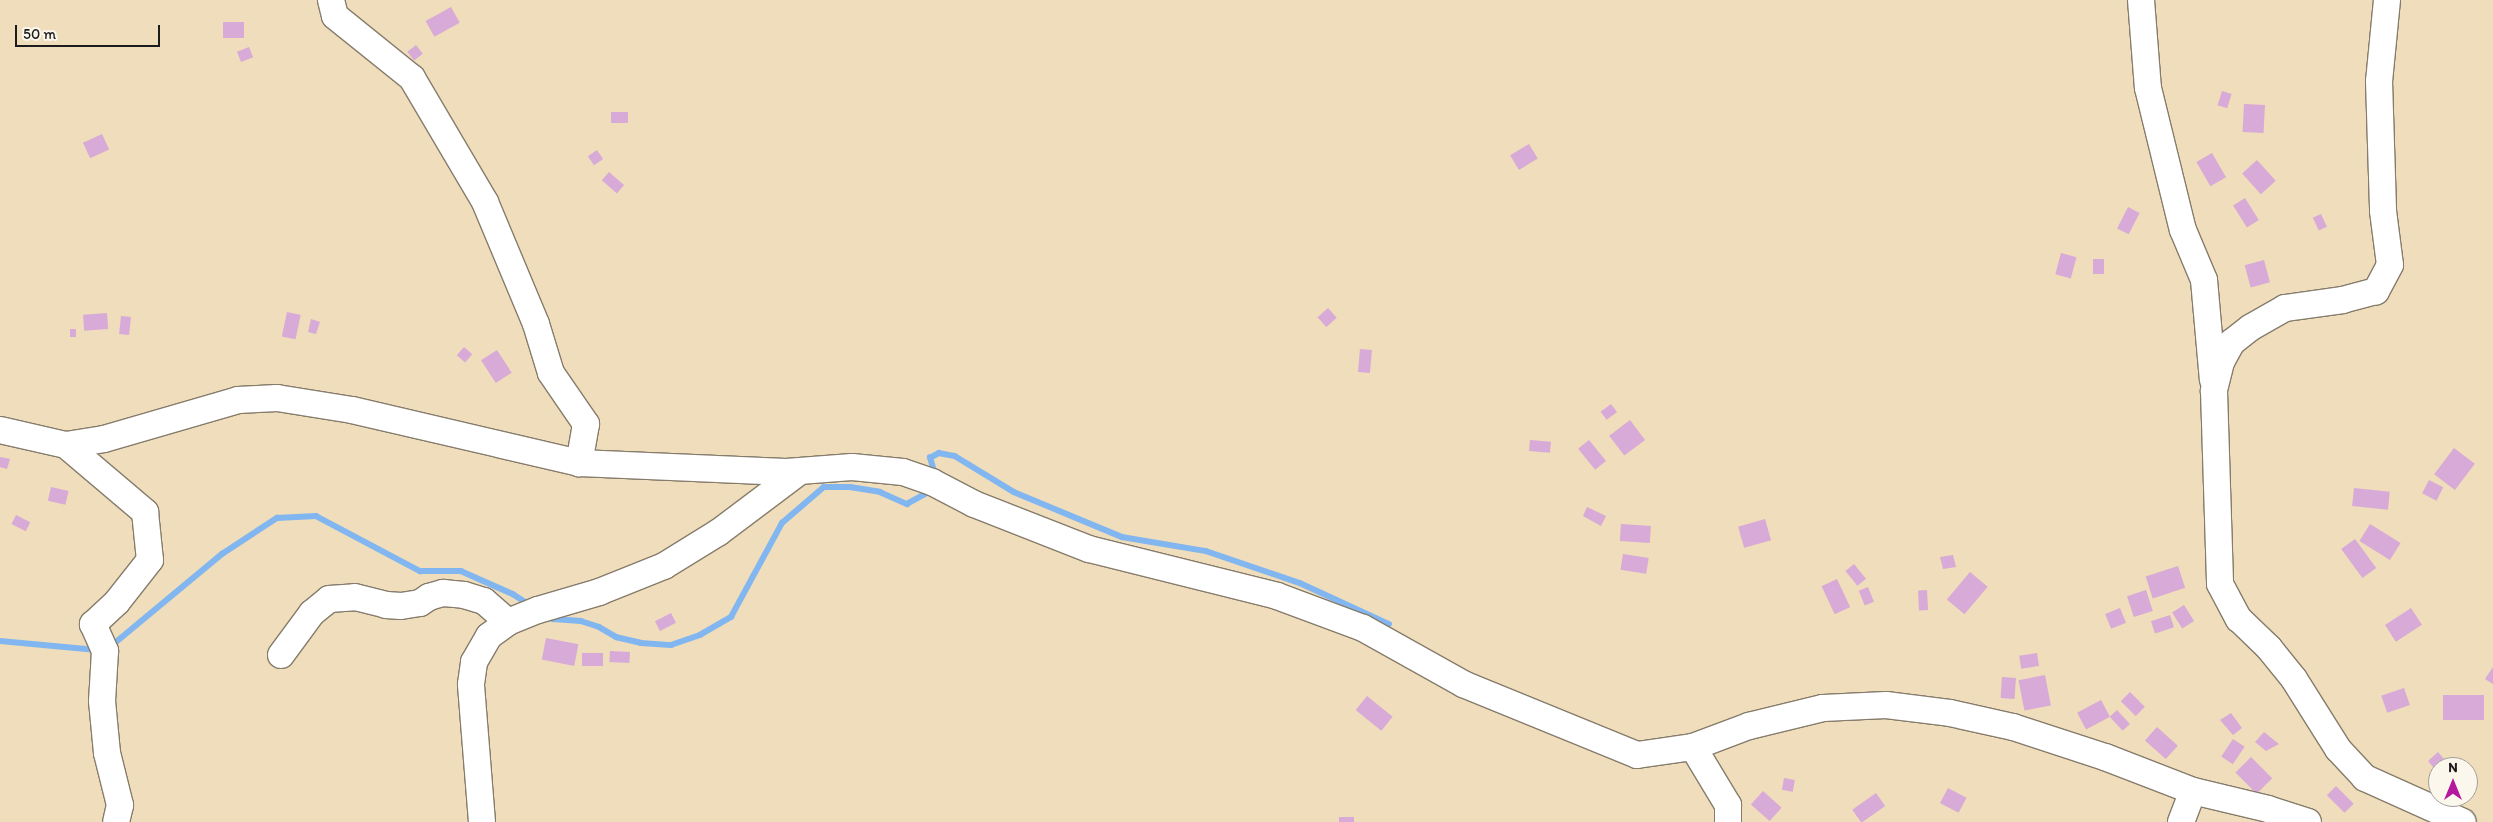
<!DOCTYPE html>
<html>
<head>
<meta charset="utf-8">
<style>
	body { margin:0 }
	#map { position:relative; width:2493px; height:822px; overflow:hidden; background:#efddbb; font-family:Itim,sans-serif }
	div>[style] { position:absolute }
	.stream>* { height:5.5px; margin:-2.75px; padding:0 2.75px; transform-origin:2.75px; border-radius:2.75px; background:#81b6f0 }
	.building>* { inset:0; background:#d7aad7; transform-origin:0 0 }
	.roads { filter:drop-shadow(1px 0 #867c6c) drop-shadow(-1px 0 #867c6c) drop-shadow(0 1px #867c6c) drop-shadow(0 -1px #867c6c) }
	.minor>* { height:26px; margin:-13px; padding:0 13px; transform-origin:13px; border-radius:13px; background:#fff }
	span { translate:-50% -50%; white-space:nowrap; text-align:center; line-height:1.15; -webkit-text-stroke:5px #fbf7ec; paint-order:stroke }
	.north { position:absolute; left:2428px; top:757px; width:50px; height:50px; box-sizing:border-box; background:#fbf7ec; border:1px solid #a29f99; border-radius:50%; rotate:0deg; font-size:14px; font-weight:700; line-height:20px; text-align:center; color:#1c1c1c }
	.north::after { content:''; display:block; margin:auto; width:18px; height:22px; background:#b5179e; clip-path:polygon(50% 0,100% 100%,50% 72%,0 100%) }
	.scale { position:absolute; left:15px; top:25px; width:145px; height:22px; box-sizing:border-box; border:2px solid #1c1c1c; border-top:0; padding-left:6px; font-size:15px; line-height:18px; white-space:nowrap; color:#1c1c1c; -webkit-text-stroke:4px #fbf7ec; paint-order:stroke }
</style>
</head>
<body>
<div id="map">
	<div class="stream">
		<div style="left:935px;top:475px;width:18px;rotate:-106deg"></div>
		<div style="left:930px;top:458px;width:10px;rotate:-29deg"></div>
		<div style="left:939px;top:453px;width:16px;rotate:11deg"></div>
		<div style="left:955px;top:456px;width:69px;rotate:31.4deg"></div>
		<div style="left:1014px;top:492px;width:117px;rotate:22.6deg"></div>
		<div style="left:1122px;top:537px;width:85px;rotate:9.5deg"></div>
		<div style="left:1206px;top:551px;width:99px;rotate:18.8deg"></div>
		<div style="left:1300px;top:583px;width:98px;rotate:24.7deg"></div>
		<div style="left:549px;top:616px;width:5px;rotate:37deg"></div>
		<div style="left:553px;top:619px;width:28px;rotate:4deg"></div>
		<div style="left:581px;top:621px;width:19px;rotate:18deg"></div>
		<div style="left:599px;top:627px;width:20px;rotate:30deg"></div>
		<div style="left:616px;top:637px;width:26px;rotate:13deg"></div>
		<div style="left:641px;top:643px;width:30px;rotate:4deg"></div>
		<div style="left:671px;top:645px;width:31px;rotate:-19deg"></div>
		<div style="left:700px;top:635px;width:36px;rotate:-30deg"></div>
		<div style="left:731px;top:617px;width:107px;rotate:-61.5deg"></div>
		<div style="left:782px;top:523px;width:55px;rotate:-40.6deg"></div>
		<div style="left:824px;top:487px;width:26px"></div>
		<div style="left:850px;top:487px;width:30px;rotate:9deg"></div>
		<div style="left:880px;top:492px;width:30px;rotate:24deg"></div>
		<div style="left:907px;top:504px;width:23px;rotate:-29deg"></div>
		<div style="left:927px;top:493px;width:5px;rotate:-68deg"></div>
		<div style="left:0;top:641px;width:97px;rotate:5.3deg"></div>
		<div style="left:110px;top:647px;width:146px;rotate:-39.7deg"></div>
		<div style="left:222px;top:554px;width:66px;rotate:-33.2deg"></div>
		<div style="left:277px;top:518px;width:39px;rotate:-3deg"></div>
		<div style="left:316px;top:516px;width:118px;rotate:27.9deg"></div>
		<div style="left:420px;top:571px;width:41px"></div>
		<div style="left:461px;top:571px;width:57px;rotate:23.9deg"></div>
		<div style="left:513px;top:594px;width:20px;rotate:33deg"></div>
	</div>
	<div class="building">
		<div style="left:451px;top:7px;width:18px;height:29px;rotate:61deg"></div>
		<div style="left:244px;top:22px;width:16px;height:21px;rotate:90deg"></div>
		<div style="left:416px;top:45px;width:11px;height:11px;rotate:52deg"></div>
		<div style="left:249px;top:47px;width:11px;height:13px;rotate:68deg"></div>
		<div style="left:2222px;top:91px;width:10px;height:15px;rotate:17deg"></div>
		<div style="left:2244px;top:104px;width:21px;height:28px;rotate:3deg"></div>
		<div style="left:611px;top:112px;width:17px;height:11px"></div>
		<div style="left:102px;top:134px;width:17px;height:21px;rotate:65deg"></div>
		<div style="left:1529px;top:144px;width:17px;height:22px;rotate:59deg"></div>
		<div style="left:597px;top:150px;width:11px;height:11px;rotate:56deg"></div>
		<div style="left:2212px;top:153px;width:28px;height:18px;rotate:60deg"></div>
		<div style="left:2257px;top:160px;width:28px;height:20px;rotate:48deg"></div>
		<div style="left:609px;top:172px;width:20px;height:11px;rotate:41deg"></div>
		<div style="left:2245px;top:198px;width:26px;height:14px;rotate:58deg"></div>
		<div style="left:2128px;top:207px;width:13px;height:24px;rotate:27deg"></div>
		<div style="left:2321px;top:214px;width:14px;height:9px;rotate:65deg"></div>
		<div style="left:2061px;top:253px;width:16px;height:22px;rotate:15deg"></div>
		<div style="left:2093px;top:259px;width:11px;height:15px"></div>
		<div style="left:2264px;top:260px;width:23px;height:20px;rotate:75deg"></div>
		<div style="left:1328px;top:308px;width:13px;height:14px;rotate:48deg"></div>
		<div style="left:287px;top:312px;width:14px;height:25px;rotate:12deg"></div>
		<div style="left:107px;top:313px;width:16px;height:24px;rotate:86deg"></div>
		<div style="left:121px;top:316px;width:10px;height:18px;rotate:6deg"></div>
		<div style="clip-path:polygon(311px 319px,320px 322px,316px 334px,308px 332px)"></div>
		<div style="left:70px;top:329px;width:6px;height:8px"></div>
		<div style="left:464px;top:347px;width:11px;height:11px;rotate:41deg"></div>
		<div style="left:1360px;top:349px;width:12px;height:23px;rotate:5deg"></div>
		<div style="left:497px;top:350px;width:27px;height:19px;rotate:57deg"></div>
		<div style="left:1611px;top:404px;width:10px;height:13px;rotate:53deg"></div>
		<div style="left:1630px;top:420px;width:25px;height:26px;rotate:53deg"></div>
		<div style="left:1530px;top:440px;width:21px;height:11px;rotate:5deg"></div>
		<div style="left:1589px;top:440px;width:27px;height:14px;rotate:51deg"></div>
		<div style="left:2454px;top:448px;width:26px;height:33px;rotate:37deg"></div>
		<div style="clip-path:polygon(0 457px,10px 459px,7px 469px,0 467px)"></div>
		<div style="left:2429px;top:480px;width:16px;height:15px;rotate:27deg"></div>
		<div style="left:51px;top:487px;width:18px;height:14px;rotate:13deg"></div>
		<div style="left:2354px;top:488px;width:36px;height:18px;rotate:6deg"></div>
		<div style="clip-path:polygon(1587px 507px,1606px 516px,1601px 526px,1583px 516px)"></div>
		<div style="left:16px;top:515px;width:16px;height:10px;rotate:27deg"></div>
		<div style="left:1765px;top:519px;width:22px;height:28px;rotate:74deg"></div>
		<div style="left:1621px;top:524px;width:30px;height:17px;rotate:4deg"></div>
		<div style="left:2370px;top:524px;width:36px;height:20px;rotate:32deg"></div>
		<div style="left:2355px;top:539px;width:36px;height:17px;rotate:54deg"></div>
		<div style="left:1623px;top:554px;width:26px;height:16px;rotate:9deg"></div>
		<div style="clip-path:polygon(1953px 555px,1956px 567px,1943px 569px,1940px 557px)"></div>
		<div style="left:1854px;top:564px;width:19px;height:11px;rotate:51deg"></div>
		<div style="left:2178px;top:566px;width:23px;height:34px;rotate:72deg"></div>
		<div style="left:1970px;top:572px;width:23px;height:36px;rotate:40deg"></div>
		<div style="left:1837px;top:579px;width:31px;height:17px;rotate:65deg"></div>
		<div style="left:1868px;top:587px;width:16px;height:10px;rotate:68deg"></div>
		<div style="left:1927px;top:590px;width:20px;height:9px;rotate:87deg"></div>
		<div style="left:2146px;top:590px;width:22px;height:20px;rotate:72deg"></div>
		<div style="left:2184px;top:605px;width:19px;height:14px;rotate:58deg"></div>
		<div style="left:2120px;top:608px;width:16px;height:16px;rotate:68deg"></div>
		<div style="left:2411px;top:608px;width:20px;height:31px;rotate:57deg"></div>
		<div style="left:671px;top:613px;width:11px;height:18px;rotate:63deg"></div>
		<div style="left:2170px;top:615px;width:13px;height:20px;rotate:72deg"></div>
		<div style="left:546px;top:638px;width:33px;height:22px;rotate:11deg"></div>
		<div style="left:610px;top:651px;width:20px;height:11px;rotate:3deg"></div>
		<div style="left:582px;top:653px;width:21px;height:13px"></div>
		<div style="left:2037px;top:653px;width:13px;height:18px;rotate:81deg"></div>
		<div style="clip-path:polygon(2493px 667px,2493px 684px,2485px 679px)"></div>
		<div style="left:2045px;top:675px;width:31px;height:27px;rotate:79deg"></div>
		<div style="left:2002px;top:677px;width:14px;height:21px;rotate:4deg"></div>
		<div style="left:2404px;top:688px;width:18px;height:24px;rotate:71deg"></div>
		<div style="left:2130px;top:692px;width:21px;height:13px;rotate:45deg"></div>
		<div style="left:2443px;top:695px;width:41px;height:25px"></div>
		<div style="left:1367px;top:696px;width:33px;height:18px;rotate:39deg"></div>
		<div style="left:2101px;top:700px;width:19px;height:27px;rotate:62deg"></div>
		<div style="left:2117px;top:710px;width:19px;height:10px;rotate:47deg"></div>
		<div style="clip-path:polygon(2231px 713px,2242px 728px,2233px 735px,2220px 720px)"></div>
		<div style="left:2157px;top:727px;width:28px;height:18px;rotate:42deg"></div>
		<div style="clip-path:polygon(2264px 732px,2279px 744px,2266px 751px,2255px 742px)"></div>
		<div style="left:2233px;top:739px;width:14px;height:21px;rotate:34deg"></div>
		<div style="clip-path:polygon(2438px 752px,2448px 764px,2445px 767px,2438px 767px,2438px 773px,2428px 761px)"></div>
		<div style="left:2251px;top:757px;width:30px;height:22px;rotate:45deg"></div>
		<div style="left:1784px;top:778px;width:11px;height:12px;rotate:10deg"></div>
		<div style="left:2336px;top:786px;width:25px;height:13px;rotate:45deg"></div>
		<div style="left:1948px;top:788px;width:21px;height:17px;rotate:28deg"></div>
		<div style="left:1763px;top:791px;width:25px;height:18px;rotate:42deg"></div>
		<div style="left:1876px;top:793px;width:16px;height:29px;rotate:55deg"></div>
		<div style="left:1339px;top:817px;width:15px;height:5px"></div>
	</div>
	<div class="roads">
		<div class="minor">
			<div style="left:331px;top:0;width:16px;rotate:76deg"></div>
			<div style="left:335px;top:16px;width:99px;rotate:38.8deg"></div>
			<div style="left:412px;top:78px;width:144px;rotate:59.5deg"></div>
			<div style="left:485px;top:202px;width:132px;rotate:67.3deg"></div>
			<div style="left:536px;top:324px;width:51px;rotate:73deg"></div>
			<div style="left:551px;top:373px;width:62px;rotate:55.5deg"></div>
			<div style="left:586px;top:424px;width:40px;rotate:100deg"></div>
			<div style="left:2141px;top:0;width:88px;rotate:85.5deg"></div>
			<div style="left:2148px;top:88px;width:146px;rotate:76.2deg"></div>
			<div style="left:2183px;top:230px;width:54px;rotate:67.2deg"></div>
			<div style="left:2204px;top:280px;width:100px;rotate:84.9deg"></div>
			<div style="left:2387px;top:0;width:81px;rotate:95.6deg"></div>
			<div style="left:2379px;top:81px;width:130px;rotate:88.2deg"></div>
			<div style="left:2383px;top:211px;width:54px;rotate:82.6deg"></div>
			<div style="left:2390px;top:265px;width:30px;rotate:118deg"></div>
			<div style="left:2376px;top:291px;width:34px;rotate:165deg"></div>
			<div style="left:2343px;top:300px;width:59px;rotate:172.1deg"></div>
			<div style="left:2285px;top:308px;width:40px;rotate:150.3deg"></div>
			<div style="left:2250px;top:328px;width:23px;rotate:142deg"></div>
			<div style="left:2232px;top:342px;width:23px;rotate:119deg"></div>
			<div style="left:2221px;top:362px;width:30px;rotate:104deg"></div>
			<div style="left:2214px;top:391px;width:193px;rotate:88.2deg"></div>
			<div style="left:2220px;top:584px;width:40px;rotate:62deg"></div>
			<div style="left:2239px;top:619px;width:42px;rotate:44deg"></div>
			<div style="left:2269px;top:648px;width:40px;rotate:51deg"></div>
			<div style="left:2294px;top:679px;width:83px;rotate:57.8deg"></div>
			<div style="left:2338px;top:749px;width:40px;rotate:47deg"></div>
			<div style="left:2365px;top:778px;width:107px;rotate:24.2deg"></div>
			<div style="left:0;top:430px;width:68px;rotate:12.8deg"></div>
			<div style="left:66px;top:445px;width:38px;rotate:-9deg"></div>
			<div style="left:104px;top:439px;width:140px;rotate:-16.2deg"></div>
			<div style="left:238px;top:400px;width:39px;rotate:-3deg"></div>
			<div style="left:277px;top:398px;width:76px;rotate:9.1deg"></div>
			<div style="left:352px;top:410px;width:233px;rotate:13.1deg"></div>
			<div style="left:579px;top:463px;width:207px;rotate:2.5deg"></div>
			<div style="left:786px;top:472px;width:66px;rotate:-4.3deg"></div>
			<div style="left:852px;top:467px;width:51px;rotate:5.6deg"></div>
			<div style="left:903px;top:472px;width:31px;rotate:19deg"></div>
			<div style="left:932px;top:482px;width:47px;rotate:27.6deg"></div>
			<div style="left:974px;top:504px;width:123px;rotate:21.4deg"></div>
			<div style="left:1089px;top:549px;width:194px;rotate:14deg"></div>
			<div style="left:1277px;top:596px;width:92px;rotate:20.4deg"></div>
			<div style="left:1363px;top:628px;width:115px;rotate:29.2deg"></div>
			<div style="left:1463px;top:684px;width:188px;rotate:22.2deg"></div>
			<div style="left:1637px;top:755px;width:57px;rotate:-8.1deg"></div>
			<div style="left:1693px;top:747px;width:60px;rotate:-20.6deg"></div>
			<div style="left:1749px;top:726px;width:76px;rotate:-13.7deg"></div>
			<div style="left:1823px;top:708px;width:63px;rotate:-2.7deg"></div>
			<div style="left:1886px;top:705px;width:64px;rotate:7.1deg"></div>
			<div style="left:1950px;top:713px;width:65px;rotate:12.5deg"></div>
			<div style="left:2013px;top:727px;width:97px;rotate:18.1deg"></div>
			<div style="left:2105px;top:757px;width:94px;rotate:21.1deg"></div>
			<div style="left:2193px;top:791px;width:77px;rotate:13.5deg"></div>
			<div style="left:2268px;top:809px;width:42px;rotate:18deg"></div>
			<div style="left:66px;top:445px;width:104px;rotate:40.3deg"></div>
			<div style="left:145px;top:512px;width:48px;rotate:84.1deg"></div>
			<div style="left:150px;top:560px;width:53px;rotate:128.2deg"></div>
			<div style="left:117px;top:602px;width:33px;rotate:137deg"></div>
			<div style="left:93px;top:624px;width:30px;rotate:66deg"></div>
			<div style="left:105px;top:651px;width:50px;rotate:93.4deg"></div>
			<div style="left:102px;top:701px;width:52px;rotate:84.5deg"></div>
			<div style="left:107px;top:753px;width:54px;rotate:76deg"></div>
			<div style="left:120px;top:805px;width:17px;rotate:103deg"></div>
			<div style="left:281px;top:655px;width:52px;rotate:-53.6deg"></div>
			<div style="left:312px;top:613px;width:22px;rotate:-39deg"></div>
			<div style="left:329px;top:599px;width:26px;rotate:-4deg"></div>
			<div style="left:355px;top:597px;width:32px;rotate:14deg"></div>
			<div style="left:386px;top:605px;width:15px;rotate:4deg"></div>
			<div style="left:401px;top:606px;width:19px;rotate:-9deg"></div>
			<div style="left:420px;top:603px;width:11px;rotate:-34deg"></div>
			<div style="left:429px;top:597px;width:15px;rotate:-16deg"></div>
			<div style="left:443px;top:593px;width:21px;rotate:5deg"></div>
			<div style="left:464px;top:595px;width:21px;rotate:17deg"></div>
			<div style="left:484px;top:601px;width:32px;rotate:41deg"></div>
			<div style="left:1693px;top:747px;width:68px;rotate:58.9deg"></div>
			<div style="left:1728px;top:805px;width:17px;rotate:90deg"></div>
			<div style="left:482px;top:822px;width:138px;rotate:-94.6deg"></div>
			<div style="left:471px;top:684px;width:22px;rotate:-82deg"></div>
			<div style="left:474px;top:662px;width:30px;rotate:-60deg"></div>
			<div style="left:489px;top:636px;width:24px;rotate:-36deg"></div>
			<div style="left:508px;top:622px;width:32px;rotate:-22deg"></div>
			<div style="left:538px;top:610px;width:64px;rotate:-16.4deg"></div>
			<div style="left:599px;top:592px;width:70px;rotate:-21.8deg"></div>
			<div style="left:664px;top:566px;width:65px;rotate:-31.7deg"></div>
			<div style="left:719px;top:532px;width:100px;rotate:-36.9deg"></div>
			<div style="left:2181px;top:822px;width:33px;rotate:-69deg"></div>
		</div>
	</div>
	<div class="north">N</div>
	<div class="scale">50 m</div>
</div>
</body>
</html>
